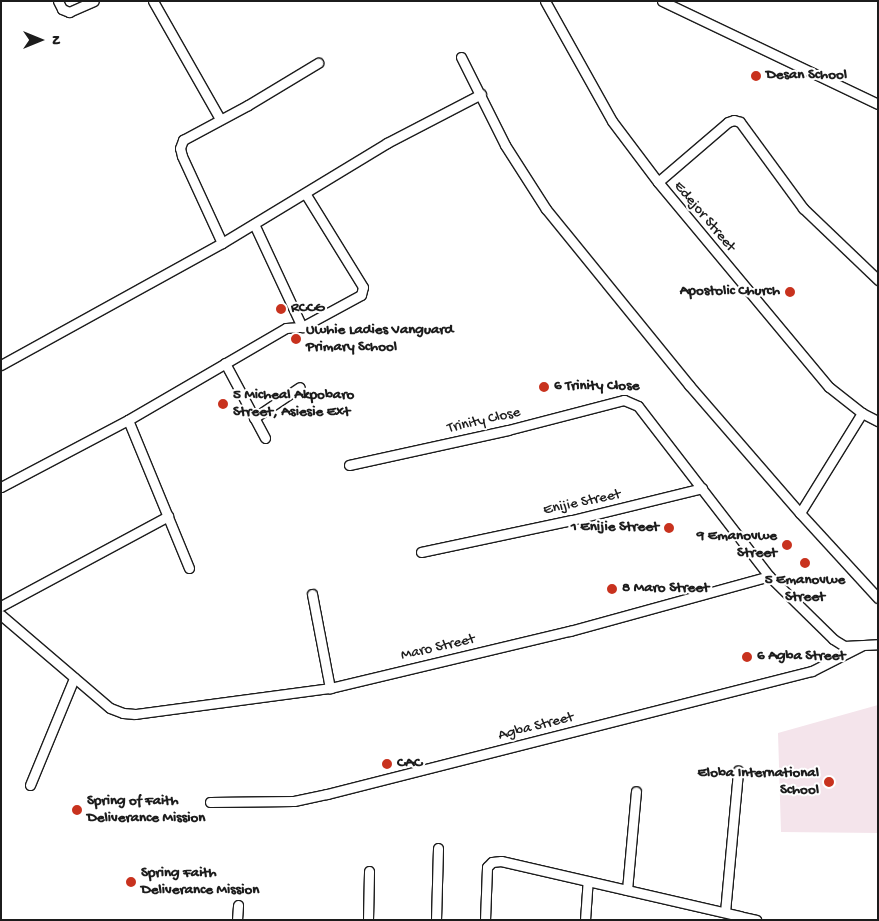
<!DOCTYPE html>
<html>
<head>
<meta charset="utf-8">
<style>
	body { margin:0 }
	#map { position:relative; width:879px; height:921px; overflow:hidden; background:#fff; font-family:"Gochi Hand",sans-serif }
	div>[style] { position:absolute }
	.built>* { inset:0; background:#f4e4eb }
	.roads { filter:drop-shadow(1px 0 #1c1c1c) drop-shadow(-1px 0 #1c1c1c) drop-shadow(0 1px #1c1c1c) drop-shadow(0 -1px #1c1c1c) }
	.minor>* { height:9px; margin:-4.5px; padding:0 4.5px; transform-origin:4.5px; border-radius:4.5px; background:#fff }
	.dots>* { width:14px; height:14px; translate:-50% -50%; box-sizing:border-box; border:2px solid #fff; border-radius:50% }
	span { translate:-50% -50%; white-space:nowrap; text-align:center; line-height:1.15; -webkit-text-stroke:4px #fff; paint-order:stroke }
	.poi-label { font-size:15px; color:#1c1c1c; font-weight:700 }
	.left { translate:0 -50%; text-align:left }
	.right { translate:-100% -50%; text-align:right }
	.street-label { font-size:15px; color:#1c1c1c }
	.frame { position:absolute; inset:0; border:2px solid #1c1c1c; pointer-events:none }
	.north { position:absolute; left:15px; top:15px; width:50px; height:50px; -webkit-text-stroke:4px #fff; paint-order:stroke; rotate:90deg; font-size:14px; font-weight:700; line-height:20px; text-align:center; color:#1c1c1c }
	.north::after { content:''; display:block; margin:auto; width:18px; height:22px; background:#1c1c1c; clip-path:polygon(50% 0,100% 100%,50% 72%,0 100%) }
</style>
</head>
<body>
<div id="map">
	<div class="built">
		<div style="clip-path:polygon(878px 705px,878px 833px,781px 832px,778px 733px)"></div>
	</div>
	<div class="roads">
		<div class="minor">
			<div style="left:58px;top:1px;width:9px;rotate:63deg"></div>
			<div style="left:62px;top:9px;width:8px;rotate:23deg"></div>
			<div style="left:69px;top:12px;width:27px;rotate:-24deg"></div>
			<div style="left:153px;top:1px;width:136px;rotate:60.4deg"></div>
			<div style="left:545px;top:1px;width:137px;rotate:60.8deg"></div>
			<div style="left:612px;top:121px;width:76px;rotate:53deg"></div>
			<div style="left:658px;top:182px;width:267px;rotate:50.2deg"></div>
			<div style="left:829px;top:387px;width:42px;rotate:38.2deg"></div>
			<div style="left:862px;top:413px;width:18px;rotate:27deg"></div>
			<div style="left:662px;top:1px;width:239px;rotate:25.5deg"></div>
			<div style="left:461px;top:57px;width:98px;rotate:63.4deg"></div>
			<div style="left:505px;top:145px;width:76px;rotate:57.4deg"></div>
			<div style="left:546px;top:209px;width:227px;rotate:50.9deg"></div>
			<div style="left:689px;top:385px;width:169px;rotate:49.1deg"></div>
			<div style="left:800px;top:513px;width:115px;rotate:47.5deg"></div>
			<div style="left:658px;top:182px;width:92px;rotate:-40.6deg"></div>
			<div style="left:728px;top:122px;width:6px;rotate:-18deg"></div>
			<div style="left:734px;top:120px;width:6px;rotate:18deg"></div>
			<div style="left:740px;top:122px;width:107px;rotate:53.8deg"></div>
			<div style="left:803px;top:208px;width:104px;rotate:43.8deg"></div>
			<div style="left:254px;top:224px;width:114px;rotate:65deg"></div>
			<div style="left:222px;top:243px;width:96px;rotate:-114.7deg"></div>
			<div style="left:182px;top:156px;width:8px;rotate:-104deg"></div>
			<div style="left:180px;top:148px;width:9px;rotate:-69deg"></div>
			<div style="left:183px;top:140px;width:74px;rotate:-28.3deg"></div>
			<div style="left:248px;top:105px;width:82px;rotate:-31deg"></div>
			<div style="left:225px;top:363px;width:85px;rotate:61.9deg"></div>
			<div style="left:1px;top:365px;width:252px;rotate:-28.9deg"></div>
			<div style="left:222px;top:243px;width:193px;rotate:-31.2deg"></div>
			<div style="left:387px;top:143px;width:106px;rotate:-27.5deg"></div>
			<div style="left:254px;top:418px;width:55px;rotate:-34deg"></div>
			<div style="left:349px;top:465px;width:163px;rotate:-12.4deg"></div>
			<div style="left:508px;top:430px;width:120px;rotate:-14.5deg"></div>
			<div style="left:624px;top:400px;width:15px;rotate:23deg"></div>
			<div style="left:638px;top:406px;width:215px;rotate:52.4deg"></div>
			<div style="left:769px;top:576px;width:90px;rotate:44.5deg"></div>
			<div style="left:833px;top:639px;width:13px;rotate:32deg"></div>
			<div style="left:844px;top:646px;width:34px;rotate:-3deg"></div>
			<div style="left:1px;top:487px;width:144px;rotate:-27.8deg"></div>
			<div style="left:800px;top:513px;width:118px;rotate:-58.2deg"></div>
			<div style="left:421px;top:552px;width:154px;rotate:-12deg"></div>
			<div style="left:572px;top:520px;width:134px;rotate:-13.8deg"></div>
			<div style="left:189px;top:568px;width:160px;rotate:-112.4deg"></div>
			<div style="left:128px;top:420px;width:183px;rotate:-30.2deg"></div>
			<div style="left:286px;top:328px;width:16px;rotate:-4deg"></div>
			<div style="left:302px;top:327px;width:67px;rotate:-28.5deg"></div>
			<div style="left:361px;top:295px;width:8px;rotate:-76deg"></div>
			<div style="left:363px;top:287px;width:110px;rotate:-121.7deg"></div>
			<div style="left:312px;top:594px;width:96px;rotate:79.2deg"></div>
			<div style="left:1px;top:606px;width:190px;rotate:-28.3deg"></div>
			<div style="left:1px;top:615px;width:143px;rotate:40.5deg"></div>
			<div style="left:110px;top:708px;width:14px;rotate:21deg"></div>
			<div style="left:123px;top:713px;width:12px;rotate:5deg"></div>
			<div style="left:135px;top:714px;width:197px;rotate:-7.6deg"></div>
			<div style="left:330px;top:688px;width:247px;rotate:-13.4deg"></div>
			<div style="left:570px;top:631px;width:206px;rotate:-15.4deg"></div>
			<div style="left:30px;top:785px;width:116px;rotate:-67.6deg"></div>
			<div style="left:210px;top:802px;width:84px;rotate:-0.7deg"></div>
			<div style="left:294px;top:801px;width:34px;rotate:-12deg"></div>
			<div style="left:327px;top:794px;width:500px;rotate:-14.23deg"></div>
			<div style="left:812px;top:671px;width:55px;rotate:-27deg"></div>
			<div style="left:627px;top:890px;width:99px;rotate:-84.8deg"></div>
			<div style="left:725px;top:912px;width:142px;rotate:-84.7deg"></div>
			<div style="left:237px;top:920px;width:15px;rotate:-86deg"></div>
			<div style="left:368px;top:920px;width:49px;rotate:-88.8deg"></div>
			<div style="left:436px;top:920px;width:72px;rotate:-88.4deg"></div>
			<div style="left:485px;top:920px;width:53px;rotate:-87.8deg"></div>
			<div style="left:487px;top:867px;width:7px;rotate:-45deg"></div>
			<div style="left:492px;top:862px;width:9px;rotate:-6deg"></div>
			<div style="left:501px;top:861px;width:262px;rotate:13deg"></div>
			<div style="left:585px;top:920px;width:39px;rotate:-86deg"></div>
		</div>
	</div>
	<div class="dots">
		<div style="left:756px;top:76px;background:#c8321e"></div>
		<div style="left:790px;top:292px;background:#c8321e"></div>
		<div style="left:281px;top:309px;background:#c8321e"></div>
		<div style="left:296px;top:339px;background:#c8321e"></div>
		<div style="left:544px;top:387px;background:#c8321e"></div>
		<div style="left:223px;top:404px;background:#c8321e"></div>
		<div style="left:669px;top:528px;background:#c8321e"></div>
		<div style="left:787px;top:545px;background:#c8321e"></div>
		<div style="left:805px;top:563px;background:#c8321e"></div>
		<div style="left:612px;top:589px;background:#c8321e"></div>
		<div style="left:747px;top:657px;background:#c8321e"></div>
		<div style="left:387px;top:764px;background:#c8321e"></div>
		<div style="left:829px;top:782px;background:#c8321e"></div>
		<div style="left:77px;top:810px;background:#c8321e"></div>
		<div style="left:131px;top:882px;background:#c8321e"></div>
	</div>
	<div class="poi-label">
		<span class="left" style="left:766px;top:76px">Desan School</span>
		<span class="right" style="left:780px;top:292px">Apostolic Church</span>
		<span class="left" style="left:291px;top:309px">RCCG</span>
		<span class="left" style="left:306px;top:339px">Uwhie Ladies Vanguard<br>Primary School</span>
		<span class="left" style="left:554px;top:387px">6 Trinity Close</span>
		<span class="left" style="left:233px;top:404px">5 Micheal Akpobaro<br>Street, Asiesie Ext</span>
		<span class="right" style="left:659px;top:528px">1 Enijie Street</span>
		<span class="right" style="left:777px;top:545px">9 Emanovwe<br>Street</span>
		<span style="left:805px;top:589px">5 Emanovwe<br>Street</span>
		<span class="left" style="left:622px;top:589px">8 Maro Street</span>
		<span class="left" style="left:757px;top:657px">6 Agba Street</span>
		<span class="left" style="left:397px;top:764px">CAC</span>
		<span class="right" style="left:819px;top:782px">Eloba International<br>School</span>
		<span class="left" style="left:87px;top:810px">Spring of Faith<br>Deliverance Mission</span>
		<span class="left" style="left:141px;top:882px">Spring Faith<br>Deliverance Mission</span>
	</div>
	<div class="street-label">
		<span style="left:704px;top:217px;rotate:50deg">Edejor Street</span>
		<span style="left:484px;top:421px;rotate:-13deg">Trinity Close</span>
		<span style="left:582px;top:503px;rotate:-12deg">Enijie Street</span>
		<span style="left:438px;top:648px;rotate:-13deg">Maro Street</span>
		<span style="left:536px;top:727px;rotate:-14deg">Agba Street</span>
	</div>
	<div class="frame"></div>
	<div class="north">N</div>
</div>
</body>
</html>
